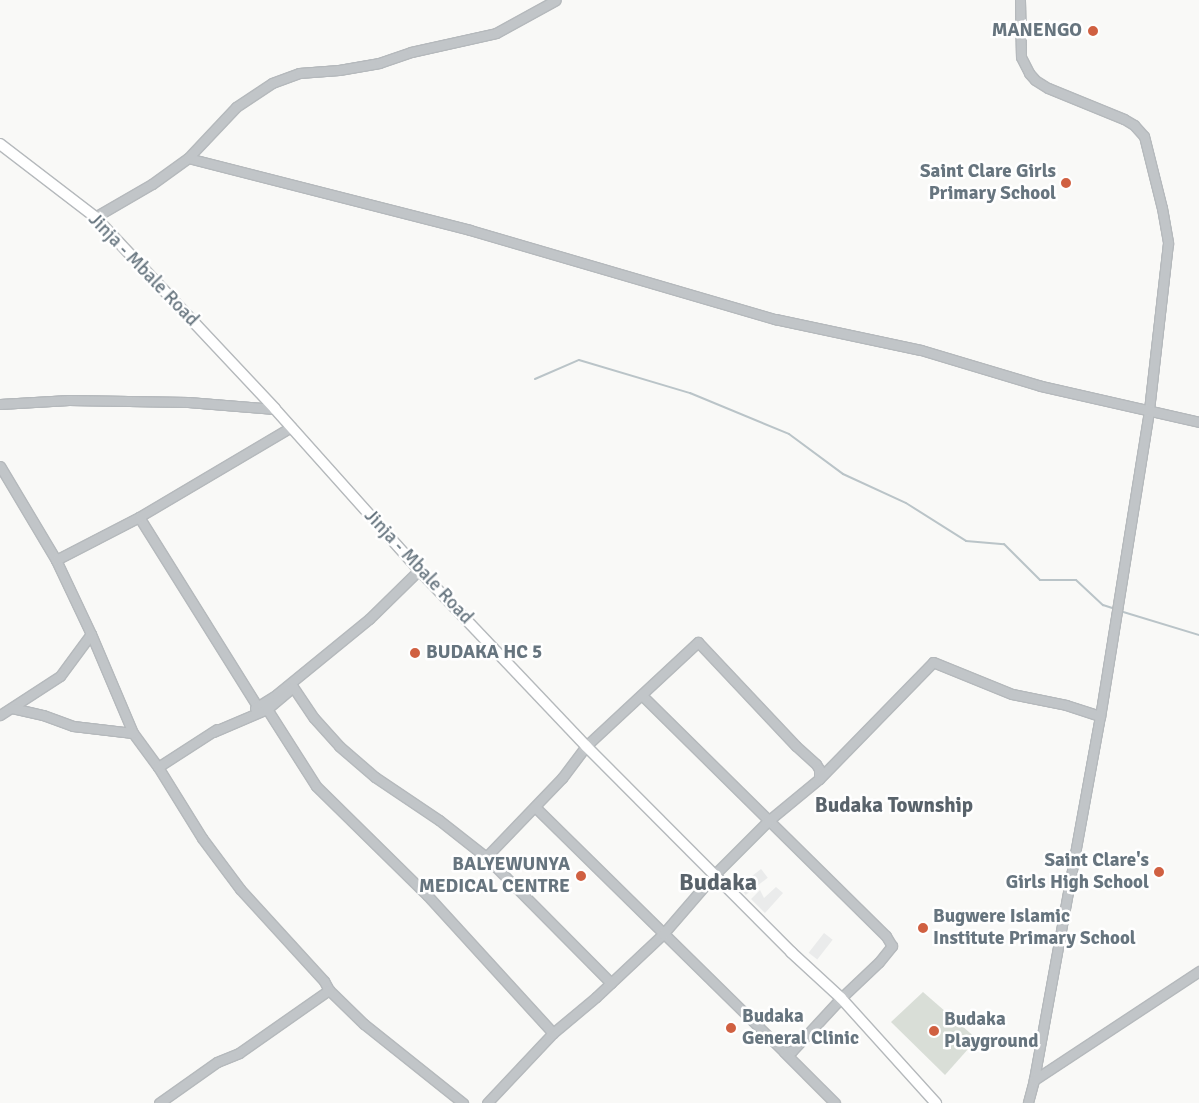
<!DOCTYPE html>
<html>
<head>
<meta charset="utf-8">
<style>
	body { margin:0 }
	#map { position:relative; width:1199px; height:1103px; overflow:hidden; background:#f9f9f7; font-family:Signika,sans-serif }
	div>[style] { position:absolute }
	.built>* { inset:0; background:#eaebeb; transform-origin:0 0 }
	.green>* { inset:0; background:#d9ded7 }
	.stream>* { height:2px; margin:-1px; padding:0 1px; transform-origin:1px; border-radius:1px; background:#bac4c8 }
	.roads { filter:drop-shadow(1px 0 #b5b9bc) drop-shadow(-1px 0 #b5b9bc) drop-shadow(0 1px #b5b9bc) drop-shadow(0 -1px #b5b9bc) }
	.minor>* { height:9px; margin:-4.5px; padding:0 4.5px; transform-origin:4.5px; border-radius:4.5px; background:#c1c5c8 }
	.major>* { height:10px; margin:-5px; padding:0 5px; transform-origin:5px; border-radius:5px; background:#fff }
	.dots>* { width:14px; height:14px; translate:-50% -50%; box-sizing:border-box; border:2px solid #fff; border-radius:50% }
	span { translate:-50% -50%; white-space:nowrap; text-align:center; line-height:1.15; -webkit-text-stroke:5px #fff; paint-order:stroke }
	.poi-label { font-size:19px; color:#67757f; font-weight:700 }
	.right { translate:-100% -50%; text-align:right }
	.left { translate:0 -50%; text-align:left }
	.street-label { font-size:19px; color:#67757f }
	.quarter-label { font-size:21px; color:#59636b; font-weight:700 }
	.district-label { font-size:24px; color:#59636b; font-weight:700 }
</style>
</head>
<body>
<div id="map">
	<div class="built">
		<div style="left:761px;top:869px;width:11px;height:28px;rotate:52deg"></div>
		<div style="clip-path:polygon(776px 887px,783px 893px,765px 913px,751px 899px,760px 890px,764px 898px)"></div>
		<div style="left:824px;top:933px;width:11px;height:25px;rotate:38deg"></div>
	</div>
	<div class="green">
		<div style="clip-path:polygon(923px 992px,977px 1039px,945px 1075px,891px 1022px)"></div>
	</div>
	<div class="stream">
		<div style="left:535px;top:379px;width:48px;rotate:-23.4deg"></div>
		<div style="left:579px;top:360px;width:116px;rotate:16.6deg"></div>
		<div style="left:690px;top:393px;width:107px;rotate:22.5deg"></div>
		<div style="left:789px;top:434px;width:67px;rotate:36.5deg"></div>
		<div style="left:843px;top:474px;width:69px;rotate:24.7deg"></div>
		<div style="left:906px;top:503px;width:71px;rotate:32.3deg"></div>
		<div style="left:966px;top:541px;width:38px;rotate:5deg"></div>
		<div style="left:1004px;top:544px;width:51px;rotate:45deg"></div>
		<div style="left:1040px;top:580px;width:36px"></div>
		<div style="left:1076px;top:580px;width:37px;rotate:43deg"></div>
		<div style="left:1103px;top:605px;width:13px;rotate:18deg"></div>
		<div style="left:1120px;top:611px;width:83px;rotate:16.9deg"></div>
	</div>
	<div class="roads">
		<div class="minor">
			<div style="left:1020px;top:0;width:57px;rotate:89deg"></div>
			<div style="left:1021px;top:57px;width:18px;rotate:63deg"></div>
			<div style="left:1029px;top:73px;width:9px;rotate:49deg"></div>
			<div style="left:1035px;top:80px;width:15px;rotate:32deg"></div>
			<div style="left:1048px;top:88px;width:82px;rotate:22.2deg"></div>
			<div style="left:1124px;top:119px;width:12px;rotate:31deg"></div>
			<div style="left:1134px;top:125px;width:15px;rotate:48deg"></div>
			<div style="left:1144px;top:136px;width:74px;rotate:76deg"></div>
			<div style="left:1162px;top:208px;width:36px;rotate:80deg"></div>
			<div style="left:1168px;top:243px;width:169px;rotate:96.5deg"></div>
			<div style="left:1149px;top:411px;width:309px;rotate:99.1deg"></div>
			<div style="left:1100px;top:716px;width:370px;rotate:100.3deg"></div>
			<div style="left:1034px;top:1080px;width:24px;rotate:105deg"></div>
			<div style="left:188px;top:158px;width:291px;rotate:14.3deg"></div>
			<div style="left:470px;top:230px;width:318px;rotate:16.3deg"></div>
			<div style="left:775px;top:319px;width:149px;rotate:12deg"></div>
			<div style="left:921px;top:350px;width:125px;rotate:16.7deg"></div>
			<div style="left:1041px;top:386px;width:162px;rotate:12.8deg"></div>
			<div style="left:95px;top:217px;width:66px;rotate:-30.1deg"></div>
			<div style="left:152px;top:184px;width:44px;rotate:-35.8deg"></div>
			<div style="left:188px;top:158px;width:70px;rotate:-46.7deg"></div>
			<div style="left:236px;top:107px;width:43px;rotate:-33.7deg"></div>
			<div style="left:272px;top:83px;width:29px;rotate:-20deg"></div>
			<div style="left:299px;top:73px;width:40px;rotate:-4.3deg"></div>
			<div style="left:339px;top:70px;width:41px;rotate:-9.9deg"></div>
			<div style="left:379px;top:63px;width:34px;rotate:-19deg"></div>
			<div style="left:411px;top:52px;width:87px;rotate:-12.6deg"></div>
			<div style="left:496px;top:33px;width:68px;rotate:-28.8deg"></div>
			<div style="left:0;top:404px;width:69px;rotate:-3.3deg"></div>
			<div style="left:69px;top:400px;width:119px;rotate:1deg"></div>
			<div style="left:188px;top:402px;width:87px;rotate:4.6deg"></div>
			<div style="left:0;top:466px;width:109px;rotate:59.2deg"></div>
			<div style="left:56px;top:560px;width:82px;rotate:64.7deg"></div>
			<div style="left:91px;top:634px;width:52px;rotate:126.4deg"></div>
			<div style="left:60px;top:676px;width:72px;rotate:147deg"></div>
			<div style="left:139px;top:517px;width:223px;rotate:58deg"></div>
			<div style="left:257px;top:706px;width:10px;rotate:17deg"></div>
			<div style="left:267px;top:709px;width:91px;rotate:57.5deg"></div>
			<div style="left:316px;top:786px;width:156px;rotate:44.5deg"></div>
			<div style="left:427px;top:895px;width:187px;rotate:47.6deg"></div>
			<div style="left:56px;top:560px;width:93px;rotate:-27.4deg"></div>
			<div style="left:139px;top:517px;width:177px;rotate:-30.6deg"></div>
			<div style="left:91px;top:634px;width:108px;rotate:67deg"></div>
			<div style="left:133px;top:733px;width:42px;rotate:53.7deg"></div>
			<div style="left:158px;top:767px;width:84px;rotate:58.2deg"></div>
			<div style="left:202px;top:838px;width:64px;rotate:53.3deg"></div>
			<div style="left:240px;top:889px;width:125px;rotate:47.6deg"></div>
			<div style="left:324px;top:981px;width:10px;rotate:61deg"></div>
			<div style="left:329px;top:990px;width:49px;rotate:44.2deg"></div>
			<div style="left:364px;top:1024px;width:127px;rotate:38.6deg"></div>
			<div style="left:12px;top:708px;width:32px;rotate:13deg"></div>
			<div style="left:43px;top:715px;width:32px;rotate:20deg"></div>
			<div style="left:73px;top:726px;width:60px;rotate:6.7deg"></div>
			<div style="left:255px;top:708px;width:26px;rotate:-32deg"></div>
			<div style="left:277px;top:694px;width:119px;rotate:-39.2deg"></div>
			<div style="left:369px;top:619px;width:70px;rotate:-44.4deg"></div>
			<div style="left:213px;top:732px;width:59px;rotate:-23.1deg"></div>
			<div style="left:267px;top:709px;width:34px;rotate:-40deg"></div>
			<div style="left:293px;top:687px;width:37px;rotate:56deg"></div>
			<div style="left:314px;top:718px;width:38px;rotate:48deg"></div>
			<div style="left:339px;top:746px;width:48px;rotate:40.7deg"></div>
			<div style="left:375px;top:777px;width:77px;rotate:33.9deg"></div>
			<div style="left:439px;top:820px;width:60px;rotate:38.2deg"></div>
			<div style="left:158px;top:767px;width:70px;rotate:-32.8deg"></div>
			<div style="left:535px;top:807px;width:349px;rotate:44.5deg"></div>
			<div style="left:784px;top:1052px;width:8px;rotate:-7deg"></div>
			<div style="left:792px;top:1051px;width:72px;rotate:-47.2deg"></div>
			<div style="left:841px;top:998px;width:52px;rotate:-43.5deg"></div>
			<div style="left:879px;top:962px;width:21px;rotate:-51deg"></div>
			<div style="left:892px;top:946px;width:12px;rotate:-121deg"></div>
			<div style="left:886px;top:936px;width:343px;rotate:-135.4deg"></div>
			<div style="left:611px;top:983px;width:177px;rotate:-134.8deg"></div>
			<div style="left:486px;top:857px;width:110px;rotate:-46.1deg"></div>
			<div style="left:562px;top:778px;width:40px;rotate:-53deg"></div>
			<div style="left:586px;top:746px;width:153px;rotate:-42.9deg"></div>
			<div style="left:698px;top:642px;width:143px;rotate:46.7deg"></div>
			<div style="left:796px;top:746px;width:27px;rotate:42deg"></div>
			<div style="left:816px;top:764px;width:6px;rotate:59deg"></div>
			<div style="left:819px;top:769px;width:10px;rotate:90deg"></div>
			<div style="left:786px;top:1054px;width:69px;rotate:45deg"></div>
			<div style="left:1034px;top:1080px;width:198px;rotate:-33.4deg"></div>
			<div style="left:159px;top:1103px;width:71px;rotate:-35.3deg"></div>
			<div style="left:217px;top:1062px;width:24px;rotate:-22deg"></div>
			<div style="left:239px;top:1053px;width:110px;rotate:-35deg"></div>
			<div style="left:487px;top:1103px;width:96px;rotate:-46.7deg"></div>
			<div style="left:553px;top:1033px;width:56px;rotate:-39.9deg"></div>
			<div style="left:596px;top:997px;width:92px;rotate:-43.2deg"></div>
			<div style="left:663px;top:934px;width:78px;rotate:-49.2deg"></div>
			<div style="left:714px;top:875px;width:76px;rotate:-45deg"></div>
			<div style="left:768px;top:821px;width:66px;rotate:-39.5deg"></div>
			<div style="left:819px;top:779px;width:163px;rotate:-45.7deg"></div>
			<div style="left:933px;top:662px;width:85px;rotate:22.1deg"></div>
			<div style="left:1012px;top:694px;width:55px;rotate:11.5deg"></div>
			<div style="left:1066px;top:705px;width:36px;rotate:18deg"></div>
		</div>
		<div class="major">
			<div style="left:0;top:144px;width:120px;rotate:37.5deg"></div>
			<div style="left:95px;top:217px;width:263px;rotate:46.8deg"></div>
			<div style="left:275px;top:409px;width:216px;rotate:48.2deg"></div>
			<div style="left:419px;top:570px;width:243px;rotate:46.5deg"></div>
			<div style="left:586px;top:746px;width:291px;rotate:45.1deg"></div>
			<div style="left:791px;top:952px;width:68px;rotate:42.6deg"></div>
			<div style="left:841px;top:998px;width:142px;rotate:47.9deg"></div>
		</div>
	</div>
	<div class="dots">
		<div style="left:1093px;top:31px;background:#d06041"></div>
		<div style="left:1066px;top:183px;background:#d06041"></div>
		<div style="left:415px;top:653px;background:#d06041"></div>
		<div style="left:1159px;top:872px;background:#d06041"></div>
		<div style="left:581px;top:876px;background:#d06041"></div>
		<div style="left:923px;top:928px;background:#d06041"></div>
		<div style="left:731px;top:1028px;background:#d06041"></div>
		<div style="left:934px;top:1031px;background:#d06041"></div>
	</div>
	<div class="poi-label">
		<span class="right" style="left:1082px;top:31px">MANENGO</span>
		<span class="right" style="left:1056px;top:183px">Saint Clare Girls<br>Primary School</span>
		<span class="left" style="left:426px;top:653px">BUDAKA HC 5</span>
		<span class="right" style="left:1149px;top:872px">Saint Clare's<br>Girls High School</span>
		<span class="right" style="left:570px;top:876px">BALYEWUNYA<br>MEDICAL CENTRE</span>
		<span class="left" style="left:933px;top:928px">Bugwere Islamic<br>Institute Primary School</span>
		<span class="left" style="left:742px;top:1028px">Budaka<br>General Clinic</span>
		<span class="left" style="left:944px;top:1031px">Budaka<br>Playground</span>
	</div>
	<div class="street-label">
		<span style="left:143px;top:270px;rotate:46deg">Jinja - Mbale Road</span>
		<span style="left:418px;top:567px;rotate:47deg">Jinja - Mbale Road</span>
	</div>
	<div class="quarter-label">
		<span style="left:894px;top:805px">Budaka Township</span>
	</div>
	<div class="district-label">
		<span style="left:718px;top:883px">Budaka</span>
	</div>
</div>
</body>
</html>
